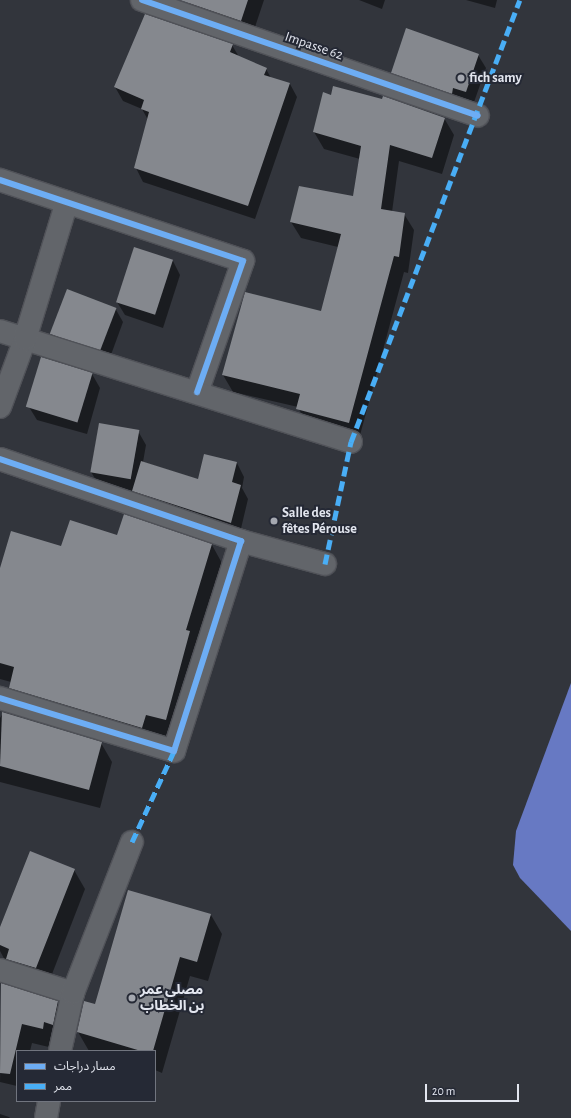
<!DOCTYPE html>
<html>
<head>
<meta charset="utf-8">
<style>
	body { margin:0 }
	#map { position:relative; width:571px; height:1118px; overflow:hidden; background:#32353c; font-family:"Alegreya Sans","Noto Sans Arabic",sans-serif }
	div>[style] { position:absolute }
	.water>* { inset:0; background:#6779c3 }
	.shadow>* { inset:0; background:#0007 }
	.building>* { inset:0; background:#85888e; transform-origin:0 0 }
	.roads { filter:drop-shadow(1px 0 #505258) drop-shadow(-1px 0 #505258) drop-shadow(0 1px #505258) drop-shadow(0 -1px #505258) }
	.minor>* { height:22px; margin:-11px; padding:0 11px; transform-origin:11px; border-radius:11px; background:#62656a }
	.quiet>* { height:5px; margin-top:-2.5px; transform-origin:0; background:repeating-linear-gradient(90deg,#49aef6 0 10px,transparent 0 15px) }
	.cycleway>* { height:6px; margin:-3px; padding:0 3px; transform-origin:3px; border-radius:3px; background:#6dadf4 }
	.dots>* { width:11px; height:11px; translate:-50% -50%; box-sizing:border-box; border:2px solid #252935; border-radius:50% }
	span { translate:-50% -50%; white-space:nowrap; text-align:center; line-height:1.15; -webkit-text-stroke:4px #252935; paint-order:stroke }
	.street-label { font-size:14px; color:#e3e6ef }
	.poi-label { font-size:14px; color:#e3e6ef; font-weight:700 }
	.left { translate:0 -50%; text-align:left }
	.legend { position:absolute; left:16px; top:1050px; width:140px; height:52px; box-sizing:border-box; background:#252935; border:1px solid #71757f; margin:0; padding:5px 7px; list-style:none; font-size:12px; color:#e3e6ef }
	.legend li { display:flex; align-items:center; gap:8px; height:20px }
	.legend b { width:20px; border:1px solid #71757f }
	.scale { position:absolute; left:425px; top:1084px; width:94px; height:18px; box-sizing:border-box; border:2px solid #e3e6ef; border-top:0; padding-left:5px; font-size:12px; line-height:14px; white-space:nowrap; color:#e3e6ef; -webkit-text-stroke:3px #252935; paint-order:stroke }
</style>
</head>
<body>
<div id="map">
	<div class="water">
		<div style="clip-path:polygon(571px 683px,571px 931px,520px 878px,513px 865px,516px 831px)"></div>
	</div>
	<div class="shadow">
		<div style="clip-path:polygon(188px 0,264px 0,251px 39px,198px 21px)"></div>
		<div style="clip-path:polygon(359px 0,385px 0,382px 9px)"></div>
		<div style="clip-path:polygon(466px 0,497px 0,495px 8px)"></div>
		<div style="clip-path:polygon(232px 45px,239px 57px,266px 69px,271px 78px,290px 84px,297px 97px,255px 219px,143px 182px,136px 168px,148px 120px,142px 109px,123px 101px,115px 87px)"></div>
		<div style="clip-path:polygon(478px 55px,486px 68px,473px 105px,400px 86px,392px 73px)"></div>
		<div style="clip-path:polygon(444px 118px,454px 135px,442px 174px,399px 161px,392px 212px,404px 214px,414px 230px,408px 273px,404px 272px,359px 439px,307px 425px,298px 407px,233px 392px,223px 375px,322px 312px,338px 247px,301px 238px,291px 222px,354px 198px,360px 159px,324px 149px,314px 132px)"></div>
		<div style="clip-path:polygon(173px 261px,180px 275px,163px 328px,125px 315px,117px 302px)"></div>
		<div style="clip-path:polygon(115px 308px,123px 322px,108px 363px,58px 347px,50px 333px)"></div>
		<div style="clip-path:polygon(92px 374px,100px 388px,87px 434px,37px 420px,29px 407px)"></div>
		<div style="clip-path:polygon(138px 431px,146px 445px,143px 462px,199px 480px,237px 463px,244px 477px,242px 488px,248px 499px,239px 537px,141px 504px,134px 492px,99px 485px,91px 472px)"></div>
		<div style="clip-path:polygon(125px 516px,212px 545px,223px 565px,177px 739px,156px 734px,153px 747px,21px 707px,10px 687px,11px 682px,0 679px,0 571px,62px 547px,118px 537px)"></div>
		<div style="clip-path:polygon(3px 713px,101px 743px,112px 762px,100px 808px,0 782px,0 718px)"></div>
		<div style="clip-path:polygon(74px 870px,85px 889px,47px 987px,6px 962px,0 951px,0 930px)"></div>
		<div style="clip-path:polygon(211px 915px,222px 934px,208px 981px,190px 976px,162px 1073px,155px 1070px,155px 1051px,89px 1051px,78px 1032px)"></div>
		<div style="clip-path:polygon(2px 985px,58px 1002px,69px 1021px,53px 1048px,32px 1043px,30px 1051px,17px 1051px,17px 1086px,0 1082px)"></div>
		<div style="clip-path:polygon(0 1114px,9px 1117px,10px 1118px,0 1118px)"></div>
	</div>
	<div class="building">
		<div style="clip-path:polygon(180px 0,248px 0,241px 21px)"></div>
		<div style="clip-path:polygon(145px 14px,233px 44px,230px 52px,267px 68px,264px 75px,290px 83px,248px 206px,134px 168px,149px 112px,141px 109px,144px 100px,114px 87px)"></div>
		<div style="clip-path:polygon(406px 28px,479px 54px,466px 92px,453px 88px,452px 94px,391px 73px)"></div>
		<div style="clip-path:polygon(333px 86px,382px 99px,383px 96px,445px 118px,432px 158px,390px 145px,381px 209px,405px 213px,399px 257px,394px 256px,349px 423px,296px 409px,300px 394px,222px 375px,245px 292px,321px 311px,341px 234px,290px 222px,299px 186px,353px 196px,361px 146px,313px 132px,323px 92px,331px 95px)"></div>
		<div style="left:134px;top:247px;width:41px;height:58px;rotate:18deg"></div>
		<div style="left:67px;top:289px;width:53px;height:48px;rotate:21deg"></div>
		<div style="left:41px;top:357px;width:54px;height:52px;rotate:17deg"></div>
		<div style="left:99px;top:423px;width:41px;height:50px;rotate:10deg"></div>
		<div style="clip-path:polygon(204px 454px,237px 462px,232px 482px,241px 485px,231px 523px,132px 491px,141px 461px,198px 479px)"></div>
		<div style="clip-path:polygon(124px 514px,212px 544px,186px 630px,190px 631px,166px 720px,146px 715px,142px 728px,9px 688px,14px 667px,0 663px,0 568px,11px 531px,61px 546px,70px 520px,117px 535px)"></div>
		<div style="clip-path:polygon(2px 712px,102px 742px,89px 790px,0 766px)"></div>
		<div style="clip-path:polygon(30px 851px,75px 869px,36px 968px,6px 959px,9px 949px,0 945px,0 927px)"></div>
		<div style="clip-path:polygon(128px 890px,211px 914px,197px 962px,180px 957px,153px 1051px,141px 1051px,77px 1032px,84px 1001px,95px 1004px)"></div>
		<div style="clip-path:polygon(1px 983px,58px 1001px,53px 1025px,44px 1022px,43px 1029px,22px 1024px,10px 1074px,0 1073px)"></div>
	</div>
	<div class="roads">
		<div class="minor">
			<div style="left:142px;top:0;width:355px;rotate:19deg"></div>
			<div style="left:0;top:180px;width:256px;rotate:18.4deg"></div>
			<div style="left:243px;top:261px;width:139px;rotate:109.3deg"></div>
			<div style="left:0;top:331px;width:368px;rotate:17.5deg"></div>
			<div style="left:0;top:407px;width:72px;rotate:-69.8deg"></div>
			<div style="left:25px;top:339px;width:143px;rotate:-73deg"></div>
			<div style="left:0;top:459px;width:255px;rotate:18.8deg"></div>
			<div style="left:241px;top:541px;width:220px;rotate:107.7deg"></div>
			<div style="left:174px;top:751px;width:182px;rotate:-163.1deg"></div>
			<div style="left:241px;top:541px;width:87px;rotate:15.3deg"></div>
			<div style="left:0;top:970px;width:77px;rotate:17.5deg"></div>
			<div style="left:60px;top:1051px;width:59px;rotate:-77.4deg"></div>
			<div style="left:73px;top:993px;width:162px;rotate:-68.7deg"></div>
			<div style="left:46px;top:1118px;width:17px;rotate:-80deg"></div>
		</div>
	</div>
	<div class="quiet">
		<div style="left:325px;top:564px;width:125px;rotate:-78deg"></div>
		<div style="left:351px;top:442px;width:473px;rotate:-69.1deg"></div>
		<div style="left:132px;top:842px;width:100px;rotate:-65.2deg"></div>
	</div>
	<div class="cycleway">
		<div style="left:142px;top:0;width:355px;rotate:19deg"></div>
		<div style="left:0;top:180px;width:256px;rotate:18.4deg"></div>
		<div style="left:243px;top:261px;width:139px;rotate:109.3deg"></div>
		<div style="left:0;top:459px;width:255px;rotate:18.8deg"></div>
		<div style="left:241px;top:541px;width:220px;rotate:107.7deg"></div>
		<div style="left:174px;top:751px;width:182px;rotate:-163.1deg"></div>
	</div>
	<div class="dots">
		<div style="left:461px;top:78px;background:#a5a8b0"></div>
		<div style="left:274px;top:521px;background:#a5a8b0"></div>
		<div style="left:132px;top:998px;background:#a5a8b0"></div>
	</div>
	<div class="street-label">
		<span style="left:314px;top:46px;rotate:19deg">Impasse 62</span>
	</div>
	<div class="poi-label">
		<span class="left" style="left:469px;top:78px">fich samy</span>
		<span class="left" style="left:282px;top:521px">Salle des<br>fêtes Pérouse</span>
		<span class="left" style="left:140px;top:998px">مصلى عمر<br>بن الخطاب</span>
	</div>
	<ul class="legend">
	<li><b style="height:5px;background:#6dadf4"></b>مسار دراجات</li>
	<li><b style="height:5px;background:#49aef6"></b>ممر</li>
	</ul>
	<div class="scale">20 m</div>
</div>
</body>
</html>
